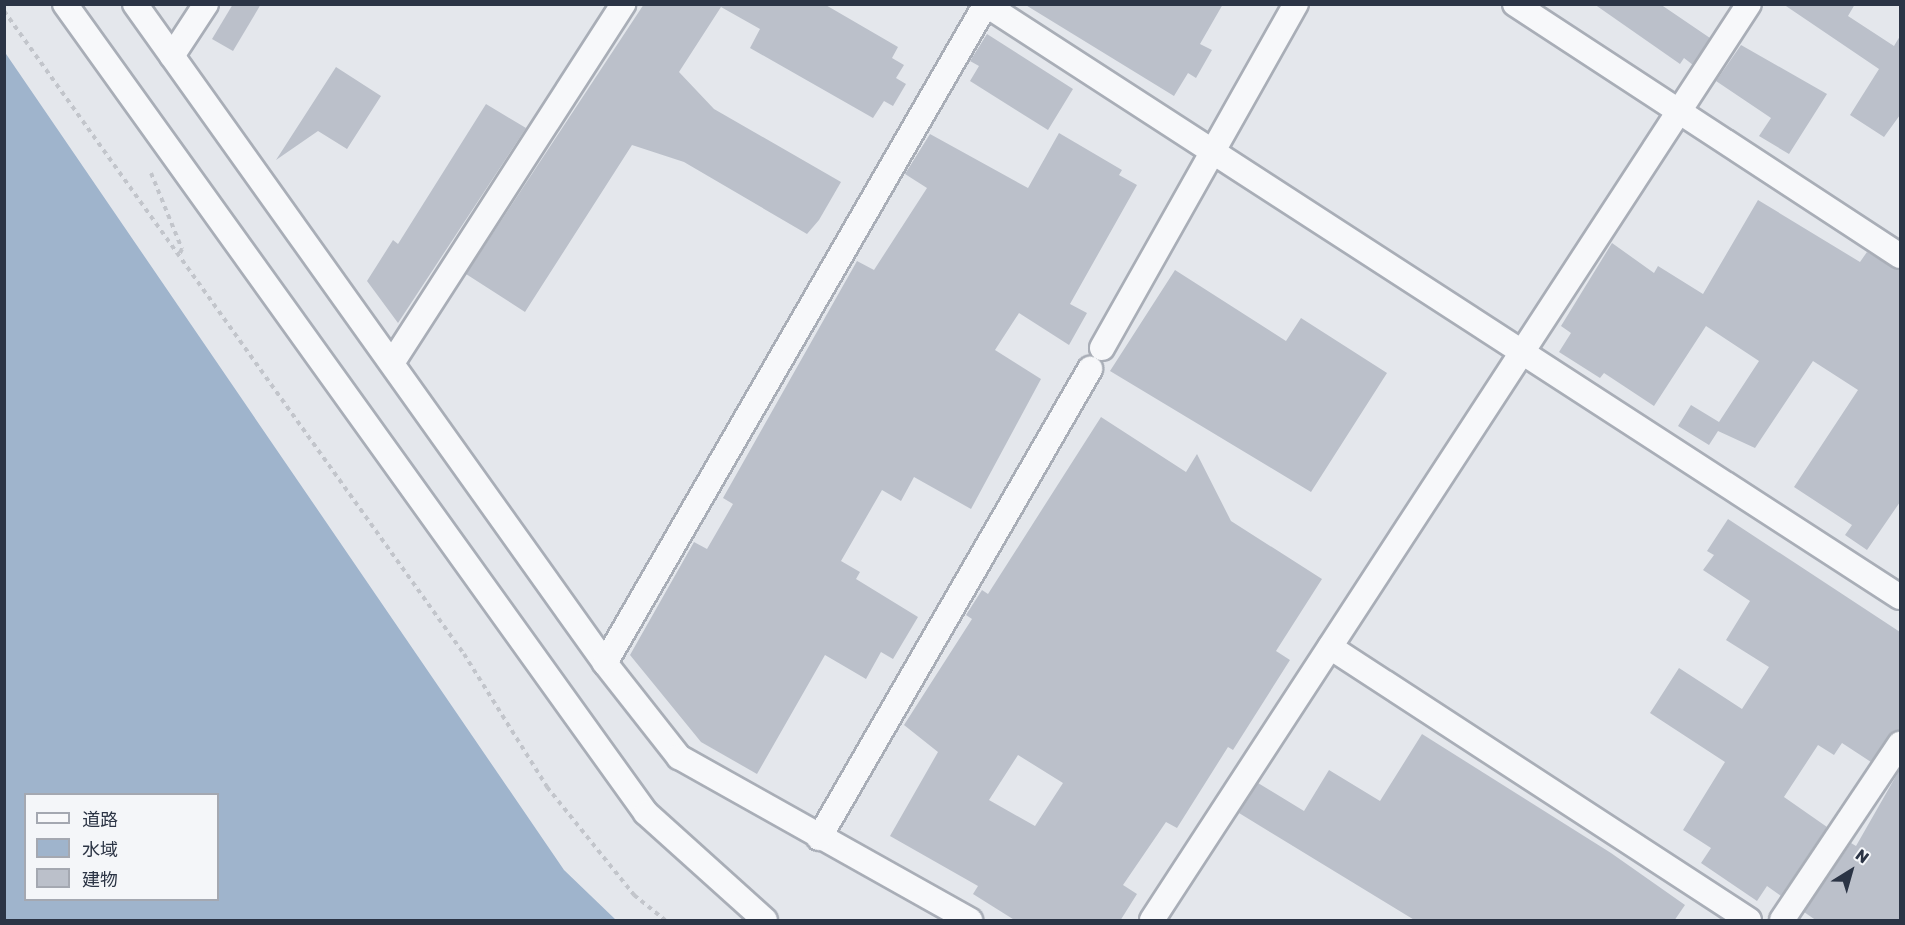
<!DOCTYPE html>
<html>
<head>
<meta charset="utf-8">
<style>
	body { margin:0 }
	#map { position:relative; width:1905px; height:925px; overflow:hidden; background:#e4e7ec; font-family:Rubik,"Noto Sans JP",sans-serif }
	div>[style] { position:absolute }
	.water>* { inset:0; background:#9fb4cc }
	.building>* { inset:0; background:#bbc0ca }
	.path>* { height:4px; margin-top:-2px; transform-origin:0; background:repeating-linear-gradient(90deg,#c2c5cb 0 4.5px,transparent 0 9px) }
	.roads { filter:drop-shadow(2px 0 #a9aeb7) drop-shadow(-2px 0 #a9aeb7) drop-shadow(0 2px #a9aeb7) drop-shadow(0 -2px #a9aeb7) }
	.minor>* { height:24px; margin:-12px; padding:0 12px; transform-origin:12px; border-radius:12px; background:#f7f8fa }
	span { translate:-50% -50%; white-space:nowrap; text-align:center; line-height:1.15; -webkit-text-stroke:5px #f4f6f9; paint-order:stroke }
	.frame { position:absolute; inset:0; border:6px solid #2b3445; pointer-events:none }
	.legend { position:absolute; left:24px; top:793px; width:195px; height:108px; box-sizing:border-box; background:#f4f6f9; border:2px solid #a4a8b1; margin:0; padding:8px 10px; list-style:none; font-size:18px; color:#2b3445 }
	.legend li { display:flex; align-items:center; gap:12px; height:30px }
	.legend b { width:30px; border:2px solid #a4a8b1 }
	.north { position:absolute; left:1821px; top:841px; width:60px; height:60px; -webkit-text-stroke:4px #f4f6f9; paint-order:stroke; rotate:37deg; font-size:16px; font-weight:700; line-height:24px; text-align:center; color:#2b3445 }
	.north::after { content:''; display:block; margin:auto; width:21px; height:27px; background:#2b3445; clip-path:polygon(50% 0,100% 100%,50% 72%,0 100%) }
</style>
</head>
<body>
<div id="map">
	<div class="water">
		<div style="clip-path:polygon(evenodd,4px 51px,564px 870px,616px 920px,5px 920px,4px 51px,26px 794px,218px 794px,218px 900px,26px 900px,26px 794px)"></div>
	</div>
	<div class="building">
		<div style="clip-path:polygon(233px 4px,261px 4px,233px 51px,212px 39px)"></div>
		<div style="clip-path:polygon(644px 4px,824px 4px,898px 47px,892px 58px,904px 65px,896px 78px,906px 84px,893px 106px,884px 101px,873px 118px,750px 48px,760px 29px,721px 7px,679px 72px,714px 109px,841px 182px,819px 220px,807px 234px,684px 162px,632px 145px,525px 312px,466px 274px)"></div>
		<div style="clip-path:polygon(1024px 4px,1223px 4px,1200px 44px,1212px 50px,1196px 78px,1188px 73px,1174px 96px)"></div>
		<div style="clip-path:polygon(1594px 4px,1660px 4px,1710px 38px,1693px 65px,1684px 58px,1680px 64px)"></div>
		<div style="clip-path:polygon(1783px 4px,1855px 4px,1848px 16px,1894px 46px,1900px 36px,1900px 115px,1884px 137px,1850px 115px,1879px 69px)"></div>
		<div style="clip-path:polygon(987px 34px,1073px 89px,1048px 130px,970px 81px,979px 66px,970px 61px)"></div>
		<div style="clip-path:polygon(1741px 45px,1827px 94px,1789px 154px,1759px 136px,1771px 118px,1716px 81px)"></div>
		<div style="clip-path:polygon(336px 67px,381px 96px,347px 149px,318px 131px,276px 160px)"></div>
		<div style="clip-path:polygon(486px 104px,526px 128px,398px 323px,367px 281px,393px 240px,398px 244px)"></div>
		<div style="clip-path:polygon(1059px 133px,1122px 170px,1119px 175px,1137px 185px,1070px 304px,1087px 313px,1069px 345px,1019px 313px,995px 350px,1041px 379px,971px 509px,914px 477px,901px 501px,882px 490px,841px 561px,860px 572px,856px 579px,918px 617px,893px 659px,881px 652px,866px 679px,825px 655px,757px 774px,701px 742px,630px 655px,694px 542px,707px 549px,733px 504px,723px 498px,857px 261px,874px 270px,927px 188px,905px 174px,930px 134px,1028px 188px)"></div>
		<div style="clip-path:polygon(1758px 200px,1860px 262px,1867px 252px,1900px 270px,1900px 502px,1867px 550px,1845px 535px,1852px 525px,1794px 487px,1858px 390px,1813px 361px,1755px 448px,1718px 431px,1709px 445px,1678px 426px,1691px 405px,1719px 422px,1759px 361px,1706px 326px,1654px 406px,1604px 373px,1600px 378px,1559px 352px,1571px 333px,1561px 326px,1612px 243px,1654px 273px,1658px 266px,1703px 294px)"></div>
		<div style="clip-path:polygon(1175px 270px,1286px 341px,1301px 318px,1387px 373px,1311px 492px,1110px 371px)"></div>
		<div style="clip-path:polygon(evenodd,1101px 417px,1186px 472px,1197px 454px,1231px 521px,1322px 579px,1276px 651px,1290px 660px,1233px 750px,1228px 747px,1177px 828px,1166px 822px,1123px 885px,1137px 894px,1120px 921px,1016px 921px,973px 894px,978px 886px,890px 836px,938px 752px,904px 725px,972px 619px,966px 615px,982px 590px,988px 594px,1101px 417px,1018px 755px,1063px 783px,1035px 826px,989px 800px,1018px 755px)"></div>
		<div style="clip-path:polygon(1728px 519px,1900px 632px,1900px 730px,1889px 736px,1871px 762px,1842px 743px,1834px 755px,1818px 745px,1784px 797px,1827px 827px,1781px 896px,1767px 886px,1757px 901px,1701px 863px,1711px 848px,1683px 830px,1725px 762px,1650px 713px,1679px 668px,1742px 709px,1769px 667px,1726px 640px,1750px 601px,1703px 570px,1714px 555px,1707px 551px)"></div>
		<div style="clip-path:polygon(1422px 734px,1611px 853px,1685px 905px,1674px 921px,1416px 921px,1239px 813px,1258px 783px,1304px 811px,1329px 770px,1380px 801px)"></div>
		<div style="clip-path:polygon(1900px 769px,1900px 921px,1817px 921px,1804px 912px,1851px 843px,1856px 846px)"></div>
	</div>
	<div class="path">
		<div style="left:4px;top:11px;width:791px;rotate:54.42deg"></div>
		<div style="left:464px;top:654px;width:157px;rotate:58deg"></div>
		<div style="left:547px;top:787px;width:139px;rotate:51.1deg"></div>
		<div style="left:634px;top:895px;width:40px;rotate:39deg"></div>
		<div style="left:151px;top:173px;width:82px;rotate:67.8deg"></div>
		<div style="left:182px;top:249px;width:7px;rotate:117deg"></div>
	</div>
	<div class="roads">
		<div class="minor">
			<div style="left:65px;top:4px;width:996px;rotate:54.32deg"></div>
			<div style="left:646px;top:813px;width:160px;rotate:42deg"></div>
			<div style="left:135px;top:4px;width:809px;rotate:54.5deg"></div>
			<div style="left:605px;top:663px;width:120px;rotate:51.8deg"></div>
			<div style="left:679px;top:757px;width:334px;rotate:29.3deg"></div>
			<div style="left:985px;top:4px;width:1090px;rotate:32.95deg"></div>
			<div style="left:1515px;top:4px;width:460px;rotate:33.2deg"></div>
			<div style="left:172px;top:56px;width:62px;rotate:-56.8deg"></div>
			<div style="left:1102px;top:348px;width:395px;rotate:-60.6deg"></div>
			<div style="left:392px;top:363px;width:427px;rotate:-57.2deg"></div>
			<div style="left:1330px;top:647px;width:500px;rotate:33.09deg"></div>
			<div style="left:605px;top:663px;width:761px;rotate:-59.97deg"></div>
			<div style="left:819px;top:838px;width:542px;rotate:-59.98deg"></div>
			<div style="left:1152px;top:920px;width:1093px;rotate:-56.91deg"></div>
			<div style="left:1782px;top:920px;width:212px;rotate:-56.2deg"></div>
		</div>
	</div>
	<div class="frame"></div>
	<ul class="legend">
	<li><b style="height:8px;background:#f7f8fa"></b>道路</li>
	<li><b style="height:16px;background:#9fb4cc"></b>水域</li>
	<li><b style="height:16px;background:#bbc0ca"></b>建物</li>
	</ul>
	<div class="north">N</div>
</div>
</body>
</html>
